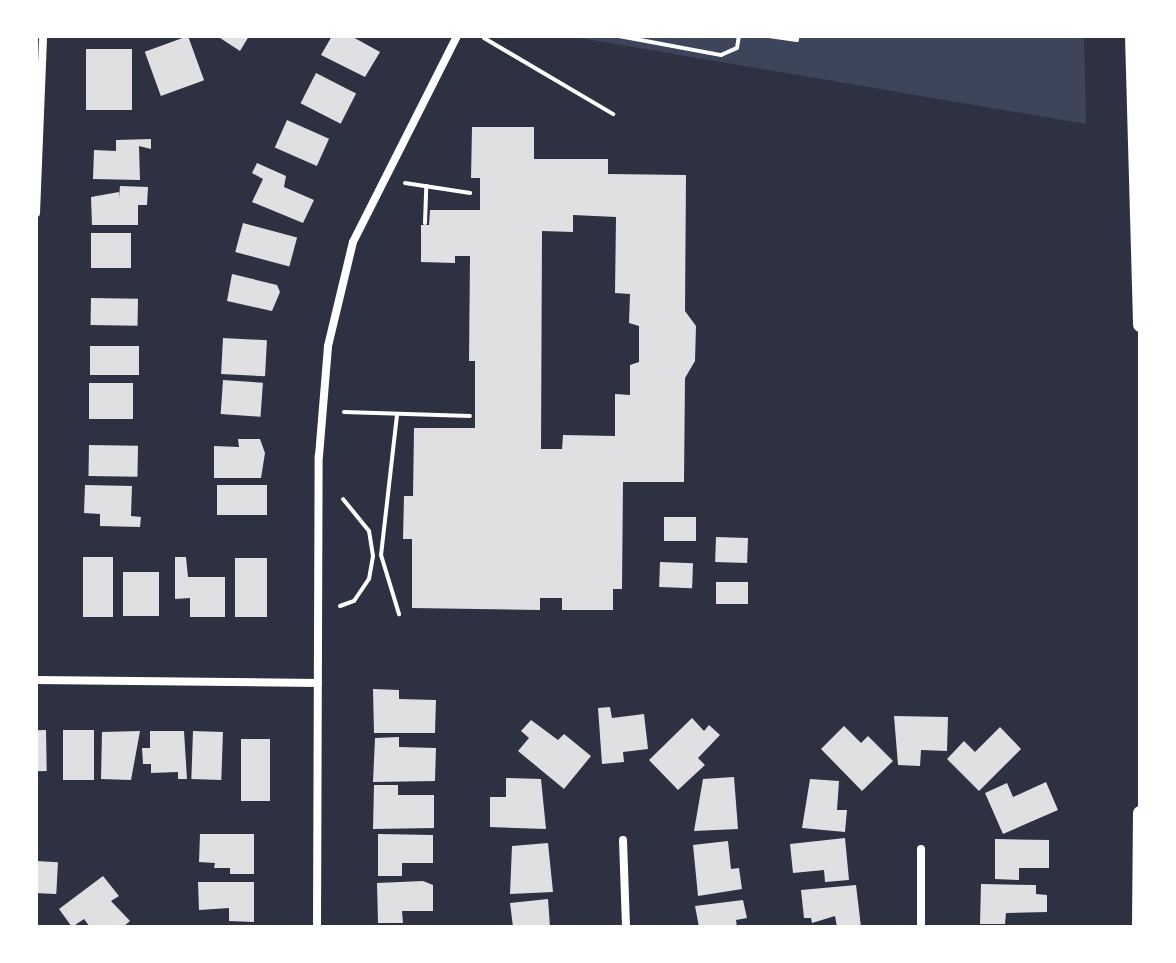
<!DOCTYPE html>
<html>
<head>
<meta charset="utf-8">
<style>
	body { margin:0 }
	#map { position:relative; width:1176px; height:963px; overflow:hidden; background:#2d3142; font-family:"Noto Sans",sans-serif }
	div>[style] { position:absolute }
	.green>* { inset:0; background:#3c4559 }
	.building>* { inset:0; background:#e0e0e3; transform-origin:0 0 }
	.path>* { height:4px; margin:-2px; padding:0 2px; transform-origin:2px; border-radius:2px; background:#fff }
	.minor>* { height:8px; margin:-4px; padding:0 4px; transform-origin:4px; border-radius:4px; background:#fff }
	.secondary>* { height:14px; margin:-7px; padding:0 7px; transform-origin:7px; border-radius:7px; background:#fff }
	span { translate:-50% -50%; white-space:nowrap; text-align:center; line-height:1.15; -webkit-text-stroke:6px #fff; paint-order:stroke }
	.frame { position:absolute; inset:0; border:38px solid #fff; pointer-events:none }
</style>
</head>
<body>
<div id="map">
	<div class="green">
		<div style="clip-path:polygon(568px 36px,1084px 36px,1086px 124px)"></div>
	</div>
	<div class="building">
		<div style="left:188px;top:36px;width:47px;height:46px;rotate:70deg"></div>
		<div style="clip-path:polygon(217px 36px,249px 36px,240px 51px)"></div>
		<div style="clip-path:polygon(332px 36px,351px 36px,380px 52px,365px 77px,321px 55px)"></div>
		<div style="left:86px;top:49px;width:46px;height:61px"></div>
		<div style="left:316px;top:73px;width:45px;height:34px;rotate:27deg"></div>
		<div style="left:287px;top:120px;width:46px;height:30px;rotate:24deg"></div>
		<div style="clip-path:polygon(evenodd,472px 127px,534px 127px,534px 159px,608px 159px,608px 174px,686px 175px,685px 311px,696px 326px,695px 361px,685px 378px,684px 482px,623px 482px,622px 589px,613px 589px,613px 610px,562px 610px,562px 598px,540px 598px,540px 610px,412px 608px,412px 539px,403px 539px,404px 496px,413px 496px,414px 428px,475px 428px,475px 361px,469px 361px,470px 256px,455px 256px,455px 263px,421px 262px,421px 225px,429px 225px,430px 210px,480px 210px,480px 178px,471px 178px,472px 127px,573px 215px,616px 217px,615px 293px,630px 294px,629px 323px,639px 326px,639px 362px,630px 365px,630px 395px,615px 394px,615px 436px,563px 435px,562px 449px,541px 449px,542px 231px,573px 232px,573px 215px)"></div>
		<div style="clip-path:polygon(151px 139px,151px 149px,139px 146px,140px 180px,93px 179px,94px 150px,116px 151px,116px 140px)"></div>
		<div style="clip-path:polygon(257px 163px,286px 176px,284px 187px,314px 200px,303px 223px,252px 202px,263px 179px,252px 173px)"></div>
		<div style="clip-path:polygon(120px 186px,148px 187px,147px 205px,138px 205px,138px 225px,92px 225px,91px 197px,119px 192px,119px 198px)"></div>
		<div style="left:243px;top:223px;width:56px;height:30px;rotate:15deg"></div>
		<div style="left:91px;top:233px;width:40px;height:35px"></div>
		<div style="clip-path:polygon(232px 274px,277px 285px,280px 292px,272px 311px,227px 301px)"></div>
		<div style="left:91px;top:298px;width:47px;height:27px;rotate:1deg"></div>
		<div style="left:223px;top:338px;width:44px;height:36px;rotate:3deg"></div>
		<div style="left:90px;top:346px;width:49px;height:29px"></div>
		<div style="left:223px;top:380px;width:40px;height:34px;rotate:4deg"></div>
		<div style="left:89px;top:383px;width:44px;height:36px"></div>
		<div style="clip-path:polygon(238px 439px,260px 439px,265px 453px,261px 478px,214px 478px,214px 446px,239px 447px)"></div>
		<div style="left:89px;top:445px;width:49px;height:31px;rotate:1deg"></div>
		<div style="clip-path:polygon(85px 485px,132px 486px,131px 516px,141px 517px,140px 527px,100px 526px,100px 514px,84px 513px)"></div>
		<div style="left:217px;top:485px;width:50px;height:30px"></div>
		<div style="left:664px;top:517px;width:32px;height:24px"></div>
		<div style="left:716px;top:537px;width:32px;height:25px;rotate:2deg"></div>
		<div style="left:83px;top:557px;width:30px;height:60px"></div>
		<div style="clip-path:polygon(175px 557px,186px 557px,188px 577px,225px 577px,225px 617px,190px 617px,190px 598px,175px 599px)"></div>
		<div style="left:235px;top:558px;width:32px;height:59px"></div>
		<div style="left:660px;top:562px;width:33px;height:25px;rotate:2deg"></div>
		<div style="left:159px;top:572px;width:44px;height:36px;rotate:90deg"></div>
		<div style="left:716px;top:582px;width:32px;height:22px"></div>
		<div style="clip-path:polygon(373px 689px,399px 690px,399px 699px,436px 700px,435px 733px,374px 733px)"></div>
		<div style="clip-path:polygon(610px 707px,612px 718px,644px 714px,648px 749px,623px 752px,624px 762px,602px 764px,598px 708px)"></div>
		<div style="clip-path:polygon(894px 716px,948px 717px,947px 751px,921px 750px,920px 766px,898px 765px)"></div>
		<div style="clip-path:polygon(692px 718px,704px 731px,709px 725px,720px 735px,698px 758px,705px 765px,678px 790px,649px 760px)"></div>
		<div style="clip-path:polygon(531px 720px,558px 740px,564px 734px,591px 756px,564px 789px,518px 751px,529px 738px,521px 731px)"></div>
		<div style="clip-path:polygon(844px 726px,861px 743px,868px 736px,893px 761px,862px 791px,821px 749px)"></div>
		<div style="clip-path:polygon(1000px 727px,1021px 749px,979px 791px,947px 759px,964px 741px,975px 752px)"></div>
		<div style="left:46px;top:730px;width:41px;height:10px;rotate:89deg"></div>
		<div style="left:94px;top:730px;width:50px;height:31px;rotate:90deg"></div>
		<div style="clip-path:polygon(140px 731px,131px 780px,101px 779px,102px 732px)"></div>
		<div style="clip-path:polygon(150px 731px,184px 731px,187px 779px,178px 779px,178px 772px,151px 773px,151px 764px,143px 764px,142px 748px,150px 748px)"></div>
		<div style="left:193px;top:731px;width:30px;height:48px;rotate:2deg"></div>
		<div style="clip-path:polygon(399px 737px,399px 747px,436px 748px,435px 781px,373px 782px,375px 738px)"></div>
		<div style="left:241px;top:739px;width:29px;height:62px"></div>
		<div style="clip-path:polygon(734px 777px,738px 829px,694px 831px,703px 779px)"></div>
		<div style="clip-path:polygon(506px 778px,541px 779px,546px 829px,490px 827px,490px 797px,506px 797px)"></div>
		<div style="clip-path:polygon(810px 779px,839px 781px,837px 810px,847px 810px,845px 832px,802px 828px)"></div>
		<div style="clip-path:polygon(1046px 782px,1058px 810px,1003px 834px,985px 793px,1007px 783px,1013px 797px)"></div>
		<div style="clip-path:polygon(374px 785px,398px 785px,398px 795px,434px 795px,434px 828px,373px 829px)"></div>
		<div style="clip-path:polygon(200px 834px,254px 834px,254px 874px,230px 874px,230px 868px,214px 868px,215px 863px,199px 862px)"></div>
		<div style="clip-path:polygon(378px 834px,433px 835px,433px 863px,402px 863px,402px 876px,378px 876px)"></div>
		<div style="clip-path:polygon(845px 838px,849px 880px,825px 882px,824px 870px,793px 873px,790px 844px)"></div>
		<div style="clip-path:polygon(995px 839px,1049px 840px,1049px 868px,1019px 868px,1019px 880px,995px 879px)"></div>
		<div style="clip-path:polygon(728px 841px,731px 869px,739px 868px,742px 889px,698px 896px,693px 845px)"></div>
		<div style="clip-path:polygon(548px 843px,553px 892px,510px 894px,512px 846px)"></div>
		<div style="left:36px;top:861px;width:22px;height:32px;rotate:3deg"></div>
		<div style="clip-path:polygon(103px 876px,119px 896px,111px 901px,130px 921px,123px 927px,90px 927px,84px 919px,72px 927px,59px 909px)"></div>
		<div style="clip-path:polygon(423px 881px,433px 885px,433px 911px,402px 911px,403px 923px,378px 923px,377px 883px)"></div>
		<div style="clip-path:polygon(198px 882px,254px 882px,254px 922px,229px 921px,229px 908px,199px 910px)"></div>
		<div style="clip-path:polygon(981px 884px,1036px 885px,1036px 894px,1047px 895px,1047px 912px,1006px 913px,1005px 924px,980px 924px)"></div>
		<div style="clip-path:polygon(856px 885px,861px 927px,837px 927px,835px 916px,812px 923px,811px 918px,804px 918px,801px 890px)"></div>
		<div style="clip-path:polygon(548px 899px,550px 927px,513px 927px,510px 903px)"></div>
		<div style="clip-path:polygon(743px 900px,747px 918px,736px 920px,737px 927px,699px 927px,695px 906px)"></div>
	</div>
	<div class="path">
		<div style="left:619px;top:36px;width:104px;rotate:10.6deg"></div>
		<div style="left:721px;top:55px;width:17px;rotate:-24deg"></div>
		<div style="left:737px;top:48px;width:12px;rotate:-81deg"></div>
		<div style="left:769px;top:36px;width:28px;rotate:8deg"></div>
		<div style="left:797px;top:40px;width:4px;rotate:-90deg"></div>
		<div style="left:484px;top:38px;width:150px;rotate:30.5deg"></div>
		<div style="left:405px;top:183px;width:66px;rotate:8.7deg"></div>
		<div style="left:425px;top:223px;width:37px;rotate:-88deg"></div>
		<div style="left:344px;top:412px;width:126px;rotate:1.8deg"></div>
		<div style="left:397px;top:415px;width:141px;rotate:96.5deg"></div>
		<div style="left:381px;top:555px;width:62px;rotate:73deg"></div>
		<div style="left:340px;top:606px;width:15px;rotate:-20deg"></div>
		<div style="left:354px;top:601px;width:27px;rotate:-56deg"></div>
		<div style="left:369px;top:579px;width:23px;rotate:-80deg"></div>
		<div style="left:373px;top:556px;width:25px;rotate:-99deg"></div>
		<div style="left:369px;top:531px;width:41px;rotate:-129.1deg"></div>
	</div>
	<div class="minor">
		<div style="left:36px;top:213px;width:177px;rotate:-87.7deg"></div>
		<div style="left:36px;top:680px;width:282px;rotate:0.6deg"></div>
		<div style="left:623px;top:840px;width:87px;rotate:88deg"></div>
		<div style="left:921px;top:849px;width:78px;rotate:90deg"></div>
		<div style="left:317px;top:927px;width:471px;rotate:-89.8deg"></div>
		<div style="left:319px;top:456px;width:110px;rotate:-85.3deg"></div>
		<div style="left:328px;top:346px;width:107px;rotate:-76.5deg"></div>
		<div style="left:353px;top:242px;width:231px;rotate:-63.2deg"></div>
	</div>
	<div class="secondary">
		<div style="left:1132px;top:36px;width:289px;rotate:88.4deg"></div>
		<div style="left:1139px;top:927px;width:114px;rotate:-89.5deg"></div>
	</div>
	<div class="frame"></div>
</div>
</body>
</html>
